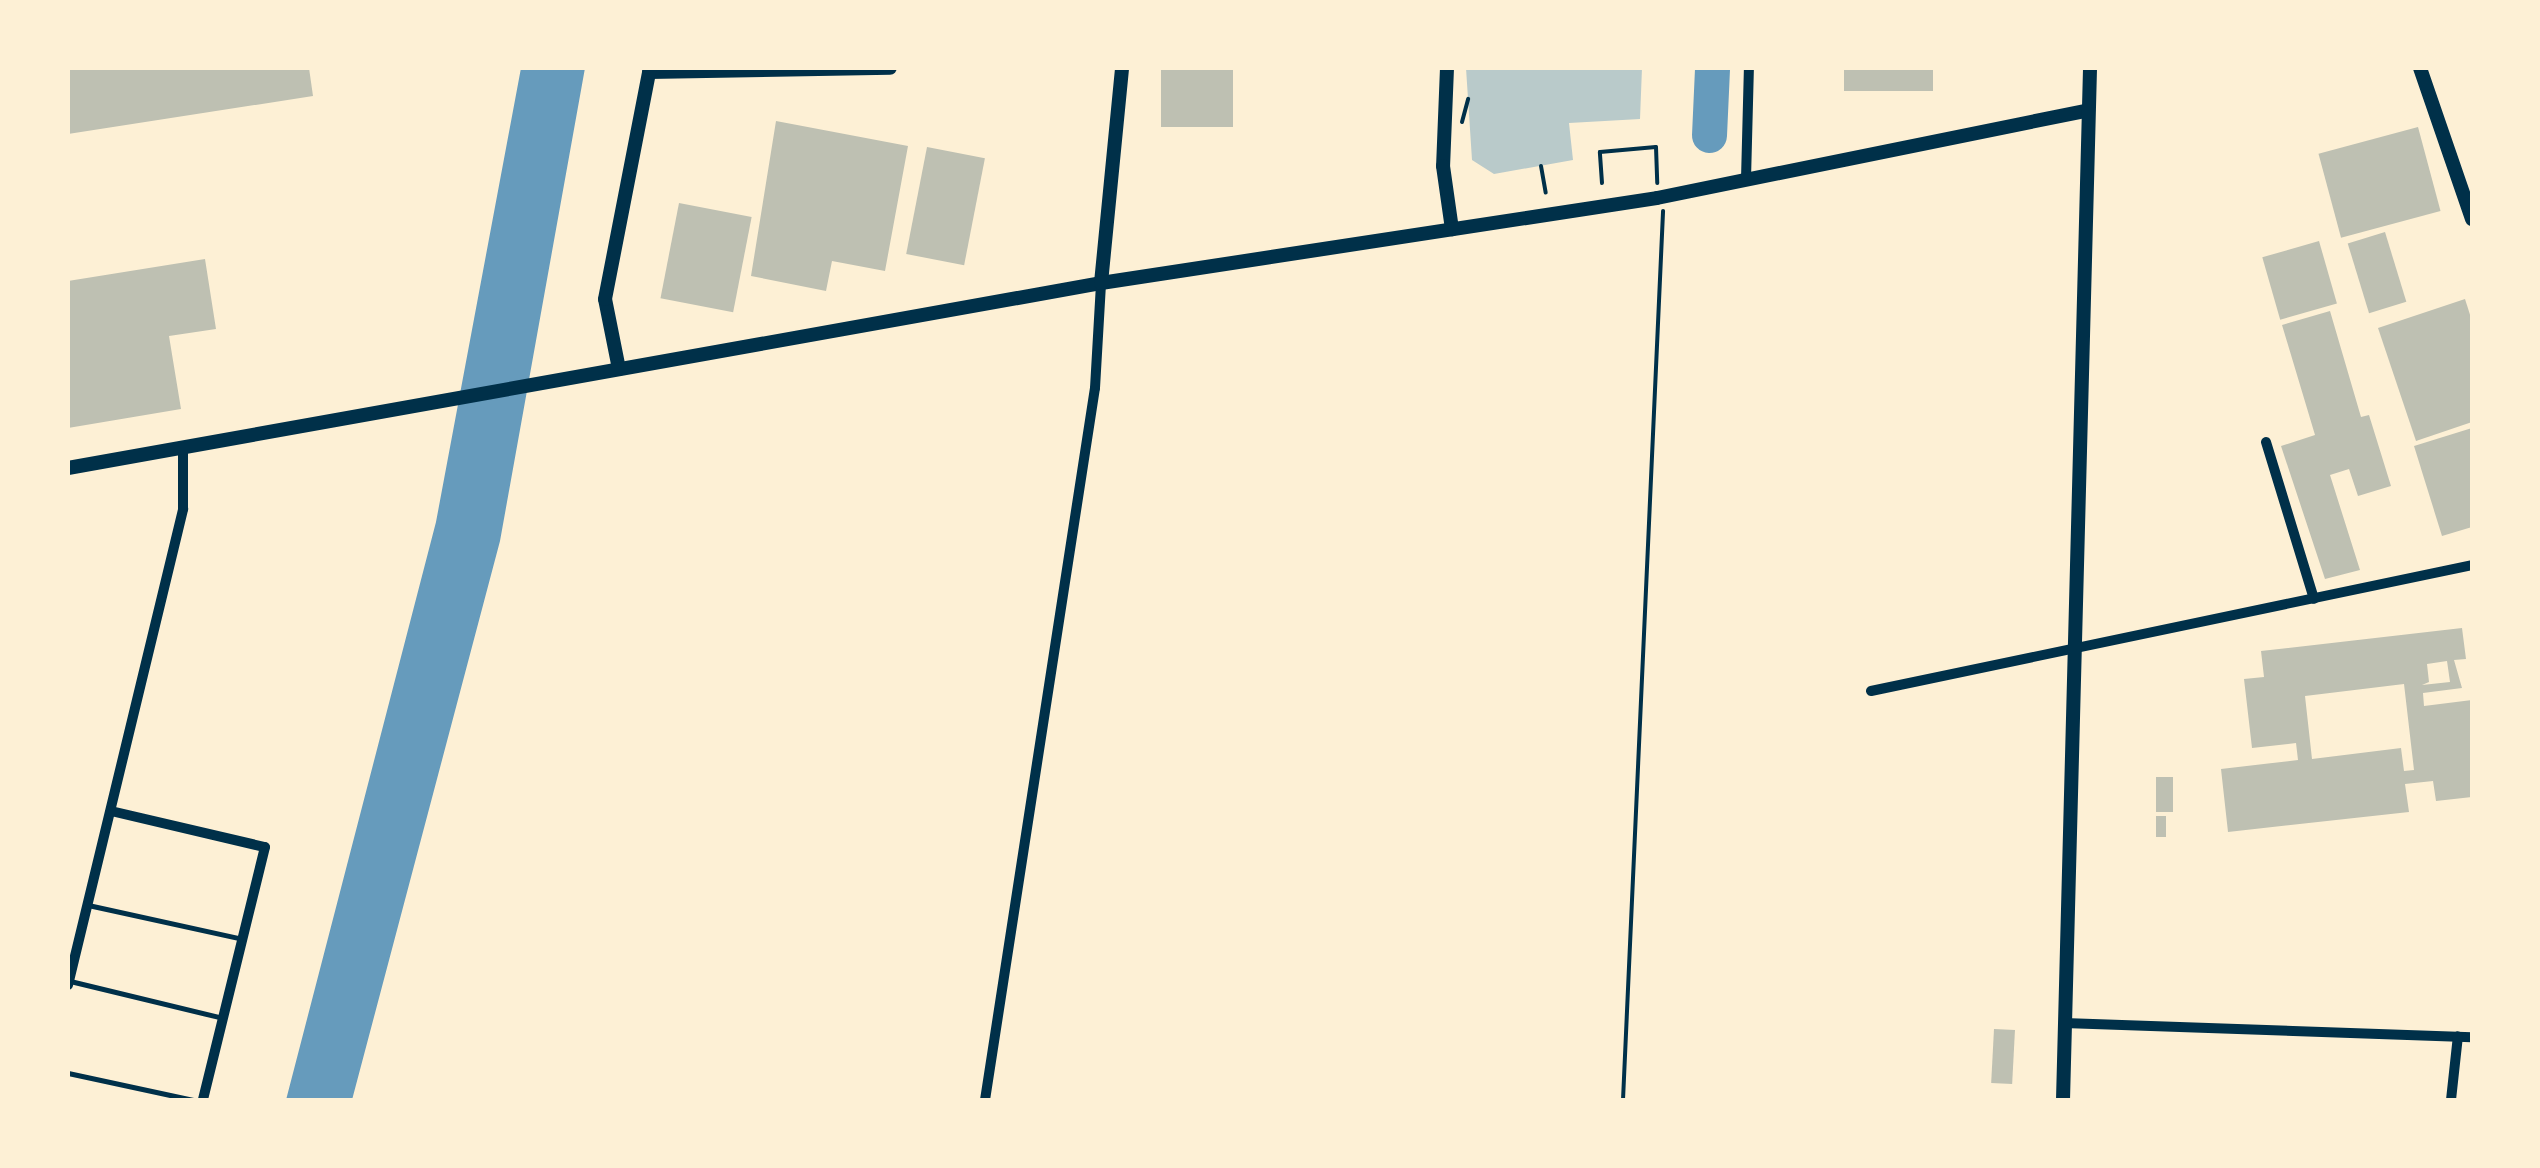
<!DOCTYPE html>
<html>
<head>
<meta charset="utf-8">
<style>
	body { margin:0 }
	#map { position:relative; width:2540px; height:1168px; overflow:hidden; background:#fdf0d5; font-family:"Nunito Sans",sans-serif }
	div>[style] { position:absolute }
	.green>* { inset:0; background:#b9caca }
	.water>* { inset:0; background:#669bbc }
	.river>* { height:35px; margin:-17.5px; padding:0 17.5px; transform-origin:17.5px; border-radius:17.5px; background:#669bbc }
	.building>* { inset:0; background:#bec0b2; transform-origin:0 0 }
	.path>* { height:4px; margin:-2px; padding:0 2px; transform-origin:2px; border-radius:2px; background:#003049 }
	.service>* { height:5px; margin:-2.5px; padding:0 2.5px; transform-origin:2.5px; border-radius:2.5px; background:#003049 }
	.minor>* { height:10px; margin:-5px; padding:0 5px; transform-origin:5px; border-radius:5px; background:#003049 }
	.tertiary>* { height:14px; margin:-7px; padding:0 7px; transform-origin:7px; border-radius:7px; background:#003049 }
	span { translate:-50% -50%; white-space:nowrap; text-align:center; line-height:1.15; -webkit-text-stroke:8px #fdf0d5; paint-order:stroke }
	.frame { position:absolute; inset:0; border:70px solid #fdf0d5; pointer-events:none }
</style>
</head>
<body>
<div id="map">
	<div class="green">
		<div style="clip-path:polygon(1466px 68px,1642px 68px,1640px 119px,1569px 123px,1573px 160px,1494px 174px,1472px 160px)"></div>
	</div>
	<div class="water">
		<div style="clip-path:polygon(521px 68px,585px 68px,500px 541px,352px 1100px,286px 1100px,436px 522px)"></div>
	</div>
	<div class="river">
		<div style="left:1709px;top:135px;width:67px;rotate:-87.4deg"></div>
	</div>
	<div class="building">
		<div style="clip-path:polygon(68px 68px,309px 68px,313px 96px,68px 134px)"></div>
		<div style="left:1161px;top:68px;width:72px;height:59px"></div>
		<div style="left:1844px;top:68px;width:89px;height:23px"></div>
		<div style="clip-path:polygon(776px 121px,908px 146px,885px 271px,832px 261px,826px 291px,751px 276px)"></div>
		<div style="left:2418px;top:127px;width:87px;height:103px;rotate:75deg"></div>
		<div style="left:927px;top:147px;width:59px;height:109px;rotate:11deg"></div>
		<div style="left:679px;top:203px;width:74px;height:97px;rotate:11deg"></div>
		<div style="left:2385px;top:232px;width:73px;height:39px;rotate:73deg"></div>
		<div style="left:2319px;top:241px;width:65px;height:59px;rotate:74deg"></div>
		<div style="clip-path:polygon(205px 259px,216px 329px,169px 336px,181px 409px,68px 428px,68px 281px)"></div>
		<div style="clip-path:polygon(2465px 299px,2472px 321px,2472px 422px,2416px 441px,2378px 328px)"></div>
		<div style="clip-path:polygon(2330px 311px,2361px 417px,2369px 415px,2391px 486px,2358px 496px,2349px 469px,2330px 475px,2360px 570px,2325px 579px,2281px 446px,2315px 435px,2282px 325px)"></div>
		<div style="clip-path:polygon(2472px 428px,2472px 527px,2442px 536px,2414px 446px)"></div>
		<div style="clip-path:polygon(evenodd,2462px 628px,2466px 659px,2454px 660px,2462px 688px,2423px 693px,2424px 706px,2472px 700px,2472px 797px,2436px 801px,2433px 781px,2405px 784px,2409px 812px,2228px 832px,2221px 769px,2298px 760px,2296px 743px,2252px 748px,2244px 679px,2264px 677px,2261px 651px,2462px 628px,2447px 661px,2450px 682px,2422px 685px,2429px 682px,2427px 664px,2447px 661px,2462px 628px,2404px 684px,2414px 770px,2404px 771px,2401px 748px,2312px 759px,2305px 696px,2404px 684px)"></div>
		<div style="left:2156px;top:777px;width:17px;height:35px"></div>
		<div style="left:2156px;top:816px;width:10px;height:21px"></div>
		<div style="left:1994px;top:1029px;width:21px;height:54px;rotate:3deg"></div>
	</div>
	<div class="path">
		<div style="left:1462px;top:122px;width:24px;rotate:-75deg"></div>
		<div style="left:1541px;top:166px;width:27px;rotate:80deg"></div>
		<div style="left:1602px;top:183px;width:31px;rotate:-94deg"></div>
		<div style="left:1600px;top:152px;width:56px;rotate:-5.1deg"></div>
		<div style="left:1656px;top:147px;width:36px;rotate:88deg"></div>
		<div style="left:1623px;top:1100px;width:890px;rotate:-87.42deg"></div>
	</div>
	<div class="service">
		<div style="left:88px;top:905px;width:158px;rotate:12.4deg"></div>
		<div style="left:70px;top:981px;width:157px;rotate:13.6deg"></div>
		<div style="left:68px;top:1073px;width:128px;rotate:12.2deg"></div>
	</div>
	<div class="minor">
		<div style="left:1746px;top:179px;width:111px;rotate:-88.5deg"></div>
		<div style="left:2266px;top:442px;width:164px;rotate:73deg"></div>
		<div style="left:1871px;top:691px;width:614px;rotate:-11.84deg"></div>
		<div style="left:111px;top:811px;width:158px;rotate:13.2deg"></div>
		<div style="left:265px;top:847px;width:260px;rotate:103.8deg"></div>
		<div style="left:68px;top:985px;width:490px;rotate:-76.4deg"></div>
		<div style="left:183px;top:509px;width:61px;rotate:-90deg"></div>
		<div style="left:2064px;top:1023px;width:408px;rotate:2deg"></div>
		<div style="left:985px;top:1100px;width:720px;rotate:-81.22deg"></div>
		<div style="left:1095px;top:388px;width:105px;rotate:-86.7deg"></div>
		<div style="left:2451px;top:1100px;width:64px;rotate:-83.8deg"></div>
	</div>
	<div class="tertiary">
		<div style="left:1447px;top:68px;width:98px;rotate:92.3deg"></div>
		<div style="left:1443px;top:166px;width:64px;rotate:81.9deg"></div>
		<div style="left:2420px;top:68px;width:160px;rotate:71deg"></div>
		<div style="left:649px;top:72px;width:241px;rotate:-1deg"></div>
		<div style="left:1101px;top:283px;width:216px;rotate:-84.4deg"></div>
		<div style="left:619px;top:369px;width:71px;rotate:-101.3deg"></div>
		<div style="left:605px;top:299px;width:235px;rotate:-79deg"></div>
		<div style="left:68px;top:468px;width:1049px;rotate:-10.15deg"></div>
		<div style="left:1101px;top:283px;width:562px;rotate:-8.69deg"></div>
		<div style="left:1657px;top:198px;width:440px;rotate:-11.5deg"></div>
		<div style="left:2063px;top:1100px;width:1032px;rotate:-88.5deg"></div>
	</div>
	<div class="frame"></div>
</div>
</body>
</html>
